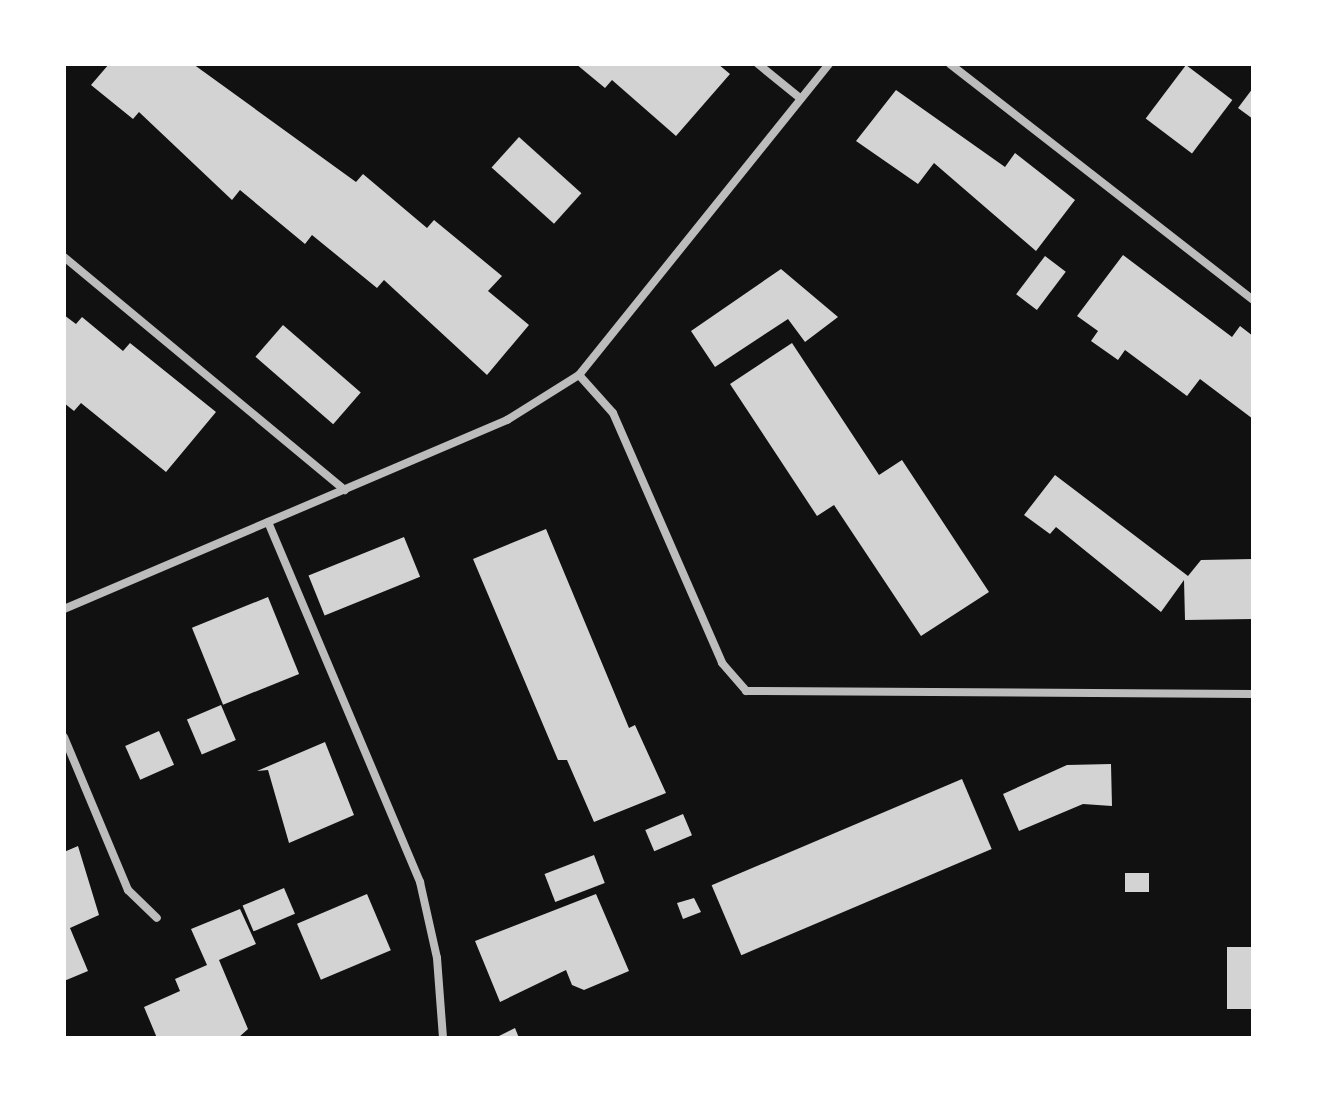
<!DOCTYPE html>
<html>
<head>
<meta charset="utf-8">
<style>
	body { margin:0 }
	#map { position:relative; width:1317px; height:1102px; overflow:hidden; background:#111; font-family:Figtree,sans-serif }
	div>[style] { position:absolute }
	.building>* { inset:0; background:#d3d3d3; transform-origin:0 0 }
	.minor>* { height:8px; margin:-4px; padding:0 4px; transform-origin:4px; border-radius:4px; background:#bcbcbc }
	span { translate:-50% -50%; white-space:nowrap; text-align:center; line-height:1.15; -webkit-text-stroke:7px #fff; paint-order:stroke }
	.frame { position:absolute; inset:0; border:66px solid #fff; pointer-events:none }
</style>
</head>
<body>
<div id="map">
	<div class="building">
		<div style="clip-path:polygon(109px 64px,193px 64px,356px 182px,363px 174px,427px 228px,434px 220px,502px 276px,488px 291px,529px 325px,487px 375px,384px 280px,377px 288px,312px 235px,305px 244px,240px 190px,232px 200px,139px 112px,133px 119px,91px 85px)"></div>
		<div style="clip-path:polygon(576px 64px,718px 64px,730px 74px,676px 136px,612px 80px,605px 88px)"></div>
		<div style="left:1186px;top:65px;width:58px;height:67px;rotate:37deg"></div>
		<div style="clip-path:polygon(1253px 88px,1253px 119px,1238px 108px)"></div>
		<div style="clip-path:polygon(896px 90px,1005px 167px,1015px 153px,1075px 200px,1036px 251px,934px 163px,918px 184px,856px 141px)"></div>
		<div style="left:519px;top:137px;width:84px;height:41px;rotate:42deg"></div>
		<div style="clip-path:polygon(1123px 255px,1232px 337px,1240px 326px,1253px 336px,1253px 419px,1200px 379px,1187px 396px,1125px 350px,1118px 360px,1091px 341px,1098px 331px,1077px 316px)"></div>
		<div style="left:1045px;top:256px;width:26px;height:48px;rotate:37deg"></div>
		<div style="clip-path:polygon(781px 269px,838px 317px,805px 342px,788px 319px,715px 367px,691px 331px)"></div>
		<div style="clip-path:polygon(64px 315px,76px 324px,82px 317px,123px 351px,130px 343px,216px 412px,166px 472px,81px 403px,74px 411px,64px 403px)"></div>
		<div style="left:283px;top:325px;width:103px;height:42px;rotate:41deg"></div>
		<div style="clip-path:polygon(792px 343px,879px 475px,902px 460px,989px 592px,921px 636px,834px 505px,817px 516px,730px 384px)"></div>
		<div style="clip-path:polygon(1055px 475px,1188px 576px,1201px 560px,1253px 559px,1253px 619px,1185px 620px,1184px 580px,1161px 612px,1056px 527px,1050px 534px,1024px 515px)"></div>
		<div style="clip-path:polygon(546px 529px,629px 728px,635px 725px,666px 793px,594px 822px,567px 760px,558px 760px,473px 559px)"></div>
		<div style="left:404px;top:537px;width:43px;height:103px;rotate:68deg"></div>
		<div style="left:268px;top:597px;width:83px;height:82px;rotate:68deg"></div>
		<div style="left:221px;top:705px;width:38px;height:37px;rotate:67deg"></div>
		<div style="left:159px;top:731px;width:37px;height:37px;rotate:66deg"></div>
		<div style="clip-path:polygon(325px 742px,354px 815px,289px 843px,268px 770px,257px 771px)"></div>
		<div style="clip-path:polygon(1111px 764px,1112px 806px,1083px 804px,1019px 831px,1003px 794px,1067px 765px)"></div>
		<div style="left:962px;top:779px;width:76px;height:272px;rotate:67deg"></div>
		<div style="left:683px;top:814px;width:23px;height:41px;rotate:67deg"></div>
		<div style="clip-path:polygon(78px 846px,99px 915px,70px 928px,88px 971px,64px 981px,64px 852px)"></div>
		<div style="left:594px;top:855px;width:30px;height:53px;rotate:69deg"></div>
		<div style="left:1125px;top:873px;width:24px;height:19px"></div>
		<div style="left:284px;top:888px;width:28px;height:45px;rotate:67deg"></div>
		<div style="left:367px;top:894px;width:61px;height:76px;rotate:67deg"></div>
		<div style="clip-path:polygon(596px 894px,629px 971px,584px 990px,572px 985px,566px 970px,500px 1002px,475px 941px)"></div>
		<div style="clip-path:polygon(694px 898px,701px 912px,683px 919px,677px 903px)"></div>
		<div style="clip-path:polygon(240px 909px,256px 944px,219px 960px,248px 1029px,238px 1038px,157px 1038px,144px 1007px,180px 991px,175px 979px,207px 965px,191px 929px)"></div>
		<div style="left:1227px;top:947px;width:26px;height:62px"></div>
		<div style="clip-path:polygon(515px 1028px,519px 1038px,495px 1038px)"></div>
	</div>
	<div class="minor">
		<div style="left:758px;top:64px;width:55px;rotate:39.1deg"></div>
		<div style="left:950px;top:64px;width:384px;rotate:37.9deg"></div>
		<div style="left:64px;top:257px;width:365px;rotate:39.7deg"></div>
		<div style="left:579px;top:375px;width:51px;rotate:48.2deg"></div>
		<div style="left:613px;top:413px;width:273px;rotate:66.4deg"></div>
		<div style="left:722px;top:663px;width:37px;rotate:49deg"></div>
		<div style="left:746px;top:691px;width:507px;rotate:0.34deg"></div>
		<div style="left:268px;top:522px;width:391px;rotate:67.1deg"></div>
		<div style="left:420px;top:882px;width:78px;rotate:77.4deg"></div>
		<div style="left:437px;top:958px;width:80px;rotate:85.7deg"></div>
		<div style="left:64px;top:609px;width:482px;rotate:-23.1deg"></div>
		<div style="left:507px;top:420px;width:85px;rotate:-32deg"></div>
		<div style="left:579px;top:375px;width:399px;rotate:-51.2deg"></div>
		<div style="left:64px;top:737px;width:166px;rotate:67.3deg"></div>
		<div style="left:128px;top:890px;width:40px;rotate:44deg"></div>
	</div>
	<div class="frame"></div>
</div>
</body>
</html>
